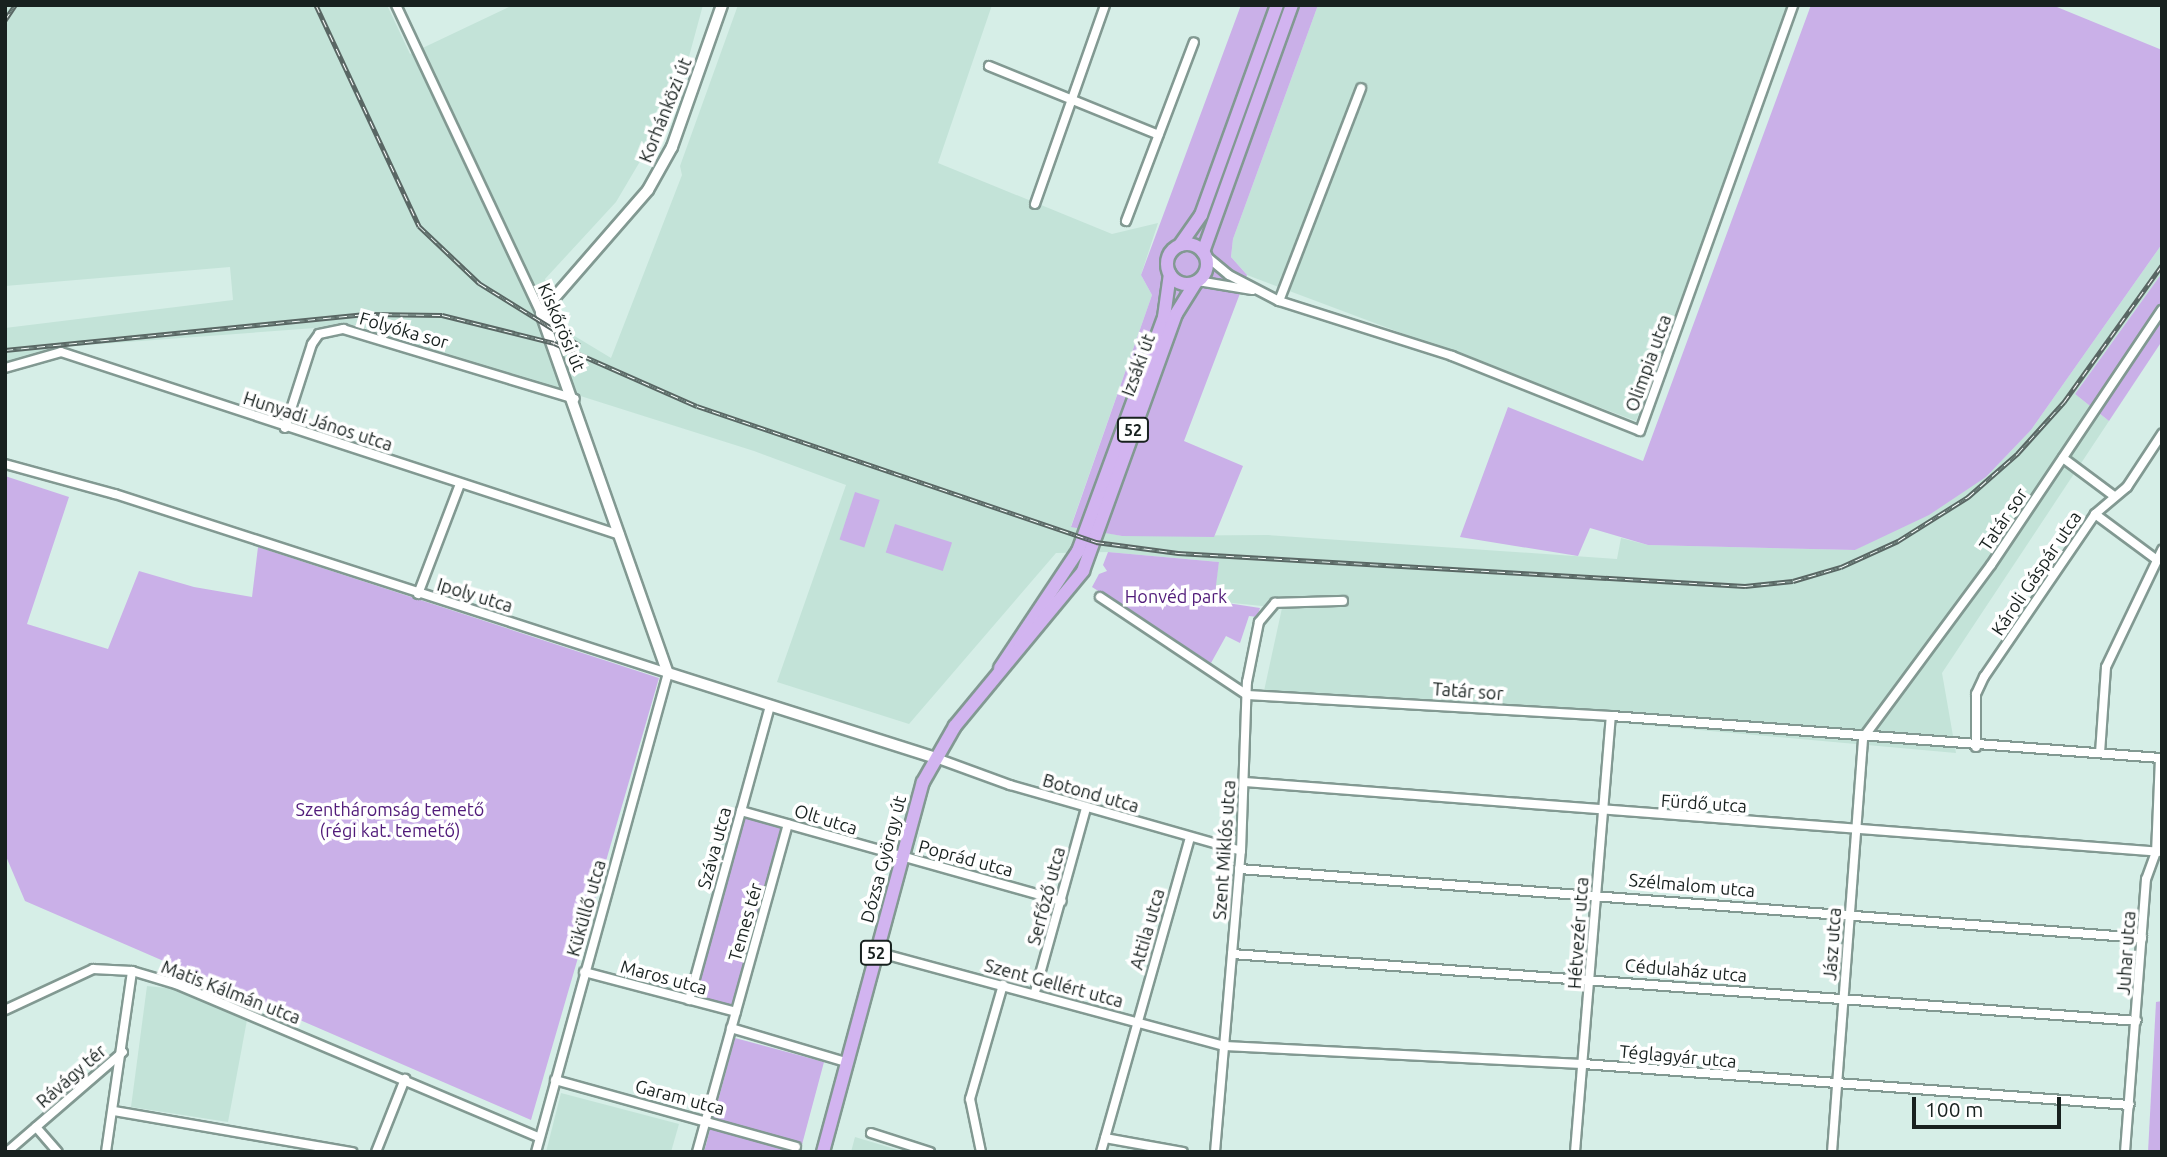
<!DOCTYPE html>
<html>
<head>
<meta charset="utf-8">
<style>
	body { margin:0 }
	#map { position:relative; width:2167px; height:1157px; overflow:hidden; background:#d6eee7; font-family:Ubuntu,sans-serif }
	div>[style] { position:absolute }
	.built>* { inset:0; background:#c3e3d8 }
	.green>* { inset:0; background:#cab0e8; transform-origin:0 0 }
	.roads { filter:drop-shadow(2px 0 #829992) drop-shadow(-2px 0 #829992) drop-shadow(0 2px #829992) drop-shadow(0 -2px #829992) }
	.minor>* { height:8px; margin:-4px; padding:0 4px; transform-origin:4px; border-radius:4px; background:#fff }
	.tertiary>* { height:10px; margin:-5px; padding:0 5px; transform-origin:5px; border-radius:5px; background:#fff }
	.primary>* { height:12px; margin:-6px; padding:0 6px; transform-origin:6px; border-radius:6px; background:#d2b4f0 }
	.primary>.ring { margin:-6px; padding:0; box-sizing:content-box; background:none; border:12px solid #d2b4f0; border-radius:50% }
	.rail>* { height:5px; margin-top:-2.5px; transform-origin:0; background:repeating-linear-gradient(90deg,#fff 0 8px,#596764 0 16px); box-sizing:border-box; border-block:2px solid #596764 }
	span { translate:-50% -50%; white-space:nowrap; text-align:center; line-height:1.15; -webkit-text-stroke:7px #fff; paint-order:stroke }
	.shield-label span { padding:2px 5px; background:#fff; border:2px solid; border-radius:5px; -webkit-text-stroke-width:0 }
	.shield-label { font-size:16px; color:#18211f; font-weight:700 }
	.street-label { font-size:18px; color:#18211f }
	.park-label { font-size:18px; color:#501a79 }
	.frame { position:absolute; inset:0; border:7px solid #18211f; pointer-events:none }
	.scale { position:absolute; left:1912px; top:1097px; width:149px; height:32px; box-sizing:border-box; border:4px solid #18211f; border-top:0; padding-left:9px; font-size:21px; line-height:24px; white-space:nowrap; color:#18211f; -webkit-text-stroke:5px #fff; paint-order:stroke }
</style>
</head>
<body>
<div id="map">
	<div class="built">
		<div style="clip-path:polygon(5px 5px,387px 5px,410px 54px,513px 5px,703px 5px,678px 97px,616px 202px,545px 279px,558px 326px,611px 358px,682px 175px,680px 166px,738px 5px,992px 5px,938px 163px,1112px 234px,1158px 223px,1141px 275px,1152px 295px,1071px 526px,1122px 536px,1268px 535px,1617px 559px,1621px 538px,1648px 545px,1855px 550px,1986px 477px,2031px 430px,2162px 244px,2162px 273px,2075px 394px,2109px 421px,1942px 673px,1956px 753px,1264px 691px,1282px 608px,1213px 601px,1219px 562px,1108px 552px,1056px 553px,909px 724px,777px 682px,846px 485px,754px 451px,356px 325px,60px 347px,5px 362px,5px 328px,233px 300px,230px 267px,5px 286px)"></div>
		<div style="clip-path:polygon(1318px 5px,1789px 5px,1636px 421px,1247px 275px,1231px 257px,1233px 239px)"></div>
		<div style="clip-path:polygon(147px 986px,176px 989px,247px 1020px,228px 1122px,131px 1107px)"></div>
		<div style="clip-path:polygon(561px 1093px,679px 1124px,671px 1152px,546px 1152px)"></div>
		<div style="clip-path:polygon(855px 1137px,885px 1146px,904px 1152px,851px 1152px)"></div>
	</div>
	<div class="green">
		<div style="clip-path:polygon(1241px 5px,1318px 5px,1233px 239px,1231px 257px,1247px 275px,1184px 441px,1243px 466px,1214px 537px,1122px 536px,1071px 527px,1152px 295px,1141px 275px)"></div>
		<div style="clip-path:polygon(1811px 5px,2052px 5px,2162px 50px,2162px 244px,2031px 430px,1986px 477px,1929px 515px,1855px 550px,1648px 545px,1590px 528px,1578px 556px,1460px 537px,1508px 407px,1643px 461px)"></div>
		<div style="clip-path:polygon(2162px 273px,2162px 341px,2109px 421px,2075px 394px)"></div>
		<div style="clip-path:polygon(5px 476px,69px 497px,27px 624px,108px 649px,139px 571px,194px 587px,252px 597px,258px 547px,659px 678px,531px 1120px,25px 901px,5px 854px)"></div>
		<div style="left:855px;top:492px;width:26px;height:50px;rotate:18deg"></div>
		<div style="left:895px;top:524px;width:60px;height:30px;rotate:18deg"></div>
		<div style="clip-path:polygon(1108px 552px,1219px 562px,1214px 601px,1260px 608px,1257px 617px,1249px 616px,1240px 643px,1226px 636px,1211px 663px,1092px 587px,1099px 574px,1107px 571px,1103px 565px)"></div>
		<div style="left:744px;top:818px;width:38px;height:186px;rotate:15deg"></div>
		<div style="clip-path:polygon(2162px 1001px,2162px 1152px,2148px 1152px,2156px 1002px)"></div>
		<div style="clip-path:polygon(735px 1038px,824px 1062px,800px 1152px,704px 1152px)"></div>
	</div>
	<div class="roads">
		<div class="minor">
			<div style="left:396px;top:5px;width:340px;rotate:64.8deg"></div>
			<div style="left:989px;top:66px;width:183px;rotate:22.1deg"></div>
			<div style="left:1035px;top:204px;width:211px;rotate:-70.6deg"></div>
			<div style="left:1126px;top:221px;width:191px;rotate:-69.2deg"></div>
			<div style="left:1205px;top:255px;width:31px;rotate:40deg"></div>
			<div style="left:1229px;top:275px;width:56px;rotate:27.5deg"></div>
			<div style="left:1279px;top:301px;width:182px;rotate:17.6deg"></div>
			<div style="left:1452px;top:356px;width:202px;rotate:21.7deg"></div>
			<div style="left:1640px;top:431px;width:453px;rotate:-70.2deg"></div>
			<div style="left:1198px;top:281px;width:55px;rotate:9.5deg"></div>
			<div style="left:1279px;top:301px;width:228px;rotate:-68.9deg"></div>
			<div style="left:5px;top:368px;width:58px;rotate:-15.9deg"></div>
			<div style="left:61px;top:352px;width:588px;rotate:18.13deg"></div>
			<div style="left:285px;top:428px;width:88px;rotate:-72.2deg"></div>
			<div style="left:312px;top:344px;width:12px;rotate:-55deg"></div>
			<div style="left:319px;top:334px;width:25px;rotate:-12deg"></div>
			<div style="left:343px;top:329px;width:242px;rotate:16.8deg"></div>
			<div style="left:2063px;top:458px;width:64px;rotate:36.7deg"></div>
			<div style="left:5px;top:464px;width:114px;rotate:15.3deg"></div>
			<div style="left:115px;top:494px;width:581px;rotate:17.94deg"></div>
			<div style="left:668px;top:673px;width:497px;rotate:105.4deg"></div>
			<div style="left:2095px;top:514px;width:77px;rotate:36.6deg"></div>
			<div style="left:418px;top:594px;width:118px;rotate:-69.1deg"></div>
			<div style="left:1100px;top:597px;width:177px;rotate:33.7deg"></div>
			<div style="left:1247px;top:695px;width:365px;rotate:3.3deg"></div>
			<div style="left:1611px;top:716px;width:551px;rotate:4.37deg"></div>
			<div style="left:2160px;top:758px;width:94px;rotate:92.4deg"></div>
			<div style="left:2156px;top:852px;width:29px;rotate:110deg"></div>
			<div style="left:2146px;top:879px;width:274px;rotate:94.4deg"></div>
			<div style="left:1863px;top:738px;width:215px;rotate:-53.5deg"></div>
			<div style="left:1991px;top:565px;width:307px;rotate:-56.2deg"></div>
			<div style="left:1976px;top:747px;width:53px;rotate:-90deg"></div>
			<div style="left:1976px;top:694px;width:19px;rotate:-65deg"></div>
			<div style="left:1984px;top:677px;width:197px;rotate:-55.7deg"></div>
			<div style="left:2095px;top:514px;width:42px;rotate:-40.2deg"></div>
			<div style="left:2127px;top:487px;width:64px;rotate:-56.6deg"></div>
			<div style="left:2100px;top:753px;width:86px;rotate:-86deg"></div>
			<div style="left:2106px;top:667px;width:130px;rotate:-64.4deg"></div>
			<div style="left:936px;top:758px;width:79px;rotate:20deg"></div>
			<div style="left:1010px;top:785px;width:240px;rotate:15.9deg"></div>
			<div style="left:1245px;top:782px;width:920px;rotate:4.37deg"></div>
			<div style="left:741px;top:811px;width:333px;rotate:15.7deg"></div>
			<div style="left:1239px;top:869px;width:906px;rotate:4.37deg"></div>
			<div style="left:876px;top:952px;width:360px;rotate:15.1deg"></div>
			<div style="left:1224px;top:1046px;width:359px;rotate:2.9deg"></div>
			<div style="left:1583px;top:1064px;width:548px;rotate:4.29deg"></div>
			<div style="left:1232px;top:954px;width:907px;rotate:4.23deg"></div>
			<div style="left:584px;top:972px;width:157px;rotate:14.7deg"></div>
			<div style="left:1035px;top:992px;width:191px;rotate:-74.5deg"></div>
			<div style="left:689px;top:1000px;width:306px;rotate:-74.6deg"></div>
			<div style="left:5px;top:1010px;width:97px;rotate:-25deg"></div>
			<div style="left:93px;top:969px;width:39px;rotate:3deg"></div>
			<div style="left:132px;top:971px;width:46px;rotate:16.5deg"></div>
			<div style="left:176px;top:984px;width:394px;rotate:22.9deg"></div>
			<div style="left:731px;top:1028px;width:120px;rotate:16.5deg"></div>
			<div style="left:555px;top:1080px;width:250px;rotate:15.5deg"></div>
			<div style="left:114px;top:1111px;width:242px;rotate:9.8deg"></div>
			<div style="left:36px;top:1127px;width:33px;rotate:49deg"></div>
			<div style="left:871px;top:1133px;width:62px;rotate:17.9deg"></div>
			<div style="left:1105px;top:1138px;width:79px;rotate:10.2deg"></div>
			<div style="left:7px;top:1152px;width:153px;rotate:-40.8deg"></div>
			<div style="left:106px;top:1152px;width:183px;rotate:-81.8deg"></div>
			<div style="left:376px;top:1152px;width:79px;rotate:-68.3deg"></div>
			<div style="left:697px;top:1152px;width:340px;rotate:-74.5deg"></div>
			<div style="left:981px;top:1152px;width:54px;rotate:-101.7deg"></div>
			<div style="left:970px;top:1099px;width:119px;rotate:-73.9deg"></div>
			<div style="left:1101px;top:1152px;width:327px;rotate:-74.2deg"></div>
			<div style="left:1215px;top:1152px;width:302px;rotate:-85.1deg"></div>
			<div style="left:1241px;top:851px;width:169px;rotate:-88deg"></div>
			<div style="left:1247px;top:682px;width:61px;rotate:-78.7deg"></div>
			<div style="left:1259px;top:622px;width:25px;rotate:-50deg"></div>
			<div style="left:1275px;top:603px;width:68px;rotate:-1.7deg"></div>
			<div style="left:1575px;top:1152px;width:437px;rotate:-85.3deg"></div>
			<div style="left:1832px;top:1152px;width:415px;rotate:-85.7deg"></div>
		</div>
		<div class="tertiary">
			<div style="left:722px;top:5px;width:151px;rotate:109.4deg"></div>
			<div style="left:672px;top:147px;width:49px;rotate:119.2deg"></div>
			<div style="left:648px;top:190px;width:163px;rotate:131deg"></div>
			<div style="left:541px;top:313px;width:382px;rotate:70.6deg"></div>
			<div style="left:668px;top:673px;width:281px;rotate:17.6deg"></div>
		</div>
		<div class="primary">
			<div class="ring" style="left:1167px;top:244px;width:28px;height:28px"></div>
			<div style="left:1180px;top:245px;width:37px;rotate:-55deg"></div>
			<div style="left:1201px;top:215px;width:223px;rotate:-70.1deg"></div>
			<div style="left:1203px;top:252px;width:263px;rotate:-70.2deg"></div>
			<div style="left:1000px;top:668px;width:141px;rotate:-56.3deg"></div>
			<div style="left:1078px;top:551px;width:249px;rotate:-69.8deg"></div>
			<div style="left:1164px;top:317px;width:43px;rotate:-82.1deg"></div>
			<div style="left:823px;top:1152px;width:383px;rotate:-74.9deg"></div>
			<div style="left:923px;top:782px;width:64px;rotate:-60.3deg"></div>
			<div style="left:955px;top:726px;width:201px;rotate:-50.4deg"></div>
			<div style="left:1083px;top:571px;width:273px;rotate:-70.1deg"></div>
			<div style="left:1176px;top:314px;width:36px;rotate:-58deg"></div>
		</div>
	</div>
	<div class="rail">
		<div style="left:316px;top:5px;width:244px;rotate:65deg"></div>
		<div style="left:419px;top:226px;width:83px;rotate:43.5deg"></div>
		<div style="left:479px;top:283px;width:118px;rotate:31.8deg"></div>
		<div style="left:5px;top:20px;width:18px;rotate:-56deg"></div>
		<div style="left:5px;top:350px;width:365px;rotate:-5.7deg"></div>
		<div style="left:368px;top:314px;width:74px;rotate:0.8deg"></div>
		<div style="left:442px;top:315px;width:115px;rotate:14deg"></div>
		<div style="left:554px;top:343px;width:156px;rotate:23.8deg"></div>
		<div style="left:697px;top:406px;width:422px;rotate:18.8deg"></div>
		<div style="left:1096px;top:542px;width:83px;rotate:7.6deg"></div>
		<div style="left:1178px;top:553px;width:568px;rotate:3.33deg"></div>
		<div style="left:1745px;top:586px;width:48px;rotate:-5.9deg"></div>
		<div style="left:1793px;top:581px;width:50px;rotate:-16.3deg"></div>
		<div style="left:1841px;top:567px;width:63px;rotate:-24.5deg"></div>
		<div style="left:1898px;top:541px;width:83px;rotate:-32.2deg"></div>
		<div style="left:1968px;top:497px;width:67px;rotate:-41.3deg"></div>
		<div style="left:2018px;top:453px;width:69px;rotate:-48deg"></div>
		<div style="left:2064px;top:402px;width:168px;rotate:-54.4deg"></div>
	</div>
	<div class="shield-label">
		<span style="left:1133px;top:430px">52</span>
		<span style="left:876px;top:953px">52</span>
	</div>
	<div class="street-label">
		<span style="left:665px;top:110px;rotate:-68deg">Korhánközi út</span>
		<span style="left:562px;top:327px;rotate:67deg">Kiskőrösi út</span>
		<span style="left:404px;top:330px;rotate:16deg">Folyóka sor</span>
		<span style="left:1648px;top:363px;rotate:-70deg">Olimpia utca</span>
		<span style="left:1138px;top:365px;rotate:-70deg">Izsáki út</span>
		<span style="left:318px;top:421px;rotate:18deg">Hunyadi János utca</span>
		<span style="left:2003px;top:519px;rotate:-56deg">Tatár sor</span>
		<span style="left:2036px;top:573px;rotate:-56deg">Károli Gáspár utca</span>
		<span style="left:475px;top:595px;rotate:17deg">Ipoly utca</span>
		<span style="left:1468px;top:691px;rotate:4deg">Tatár sor</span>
		<span style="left:1091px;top:793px;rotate:16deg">Botond utca</span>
		<span style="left:1704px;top:803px;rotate:4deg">Fürdő utca</span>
		<span style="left:826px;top:819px;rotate:17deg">Olt utca</span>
		<span style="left:714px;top:848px;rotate:-75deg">Száva utca</span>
		<span style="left:1224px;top:850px;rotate:-86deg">Szent Miklós utca</span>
		<span style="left:966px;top:858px;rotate:15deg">Poprád utca</span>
		<span style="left:883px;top:859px;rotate:-75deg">Dózsa György út</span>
		<span style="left:1692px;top:885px;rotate:5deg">Szélmalom utca</span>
		<span style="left:1046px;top:896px;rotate:-75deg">Serfőző utca</span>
		<span style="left:586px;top:908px;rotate:-74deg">Küküllő utca</span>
		<span style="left:745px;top:922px;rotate:-74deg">Temes tér</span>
		<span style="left:1147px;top:929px;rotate:-74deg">Attila utca</span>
		<span style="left:1578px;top:933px;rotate:-86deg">Hétvezér utca</span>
		<span style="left:1832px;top:944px;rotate:-86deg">Jász utca</span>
		<span style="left:2126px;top:953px;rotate:-86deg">Juhar utca</span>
		<span style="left:1686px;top:970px;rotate:5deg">Cédulaház utca</span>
		<span style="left:664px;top:977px;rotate:15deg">Maros utca</span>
		<span style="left:1054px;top:983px;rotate:15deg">Szent Gellért utca</span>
		<span style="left:231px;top:992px;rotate:21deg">Matis Kálmán utca</span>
		<span style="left:1678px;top:1056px;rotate:5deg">Téglagyár utca</span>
		<span style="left:71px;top:1076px;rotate:-41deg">Rávágy tér</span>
		<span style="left:680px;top:1097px;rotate:15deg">Garam utca</span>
	</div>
	<div class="park-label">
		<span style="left:1176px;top:596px">Honvéd park</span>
		<span style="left:390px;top:820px">Szentháromság temető<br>(régi kat. temető)</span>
	</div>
	<div class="frame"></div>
	<div class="scale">100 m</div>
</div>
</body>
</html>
